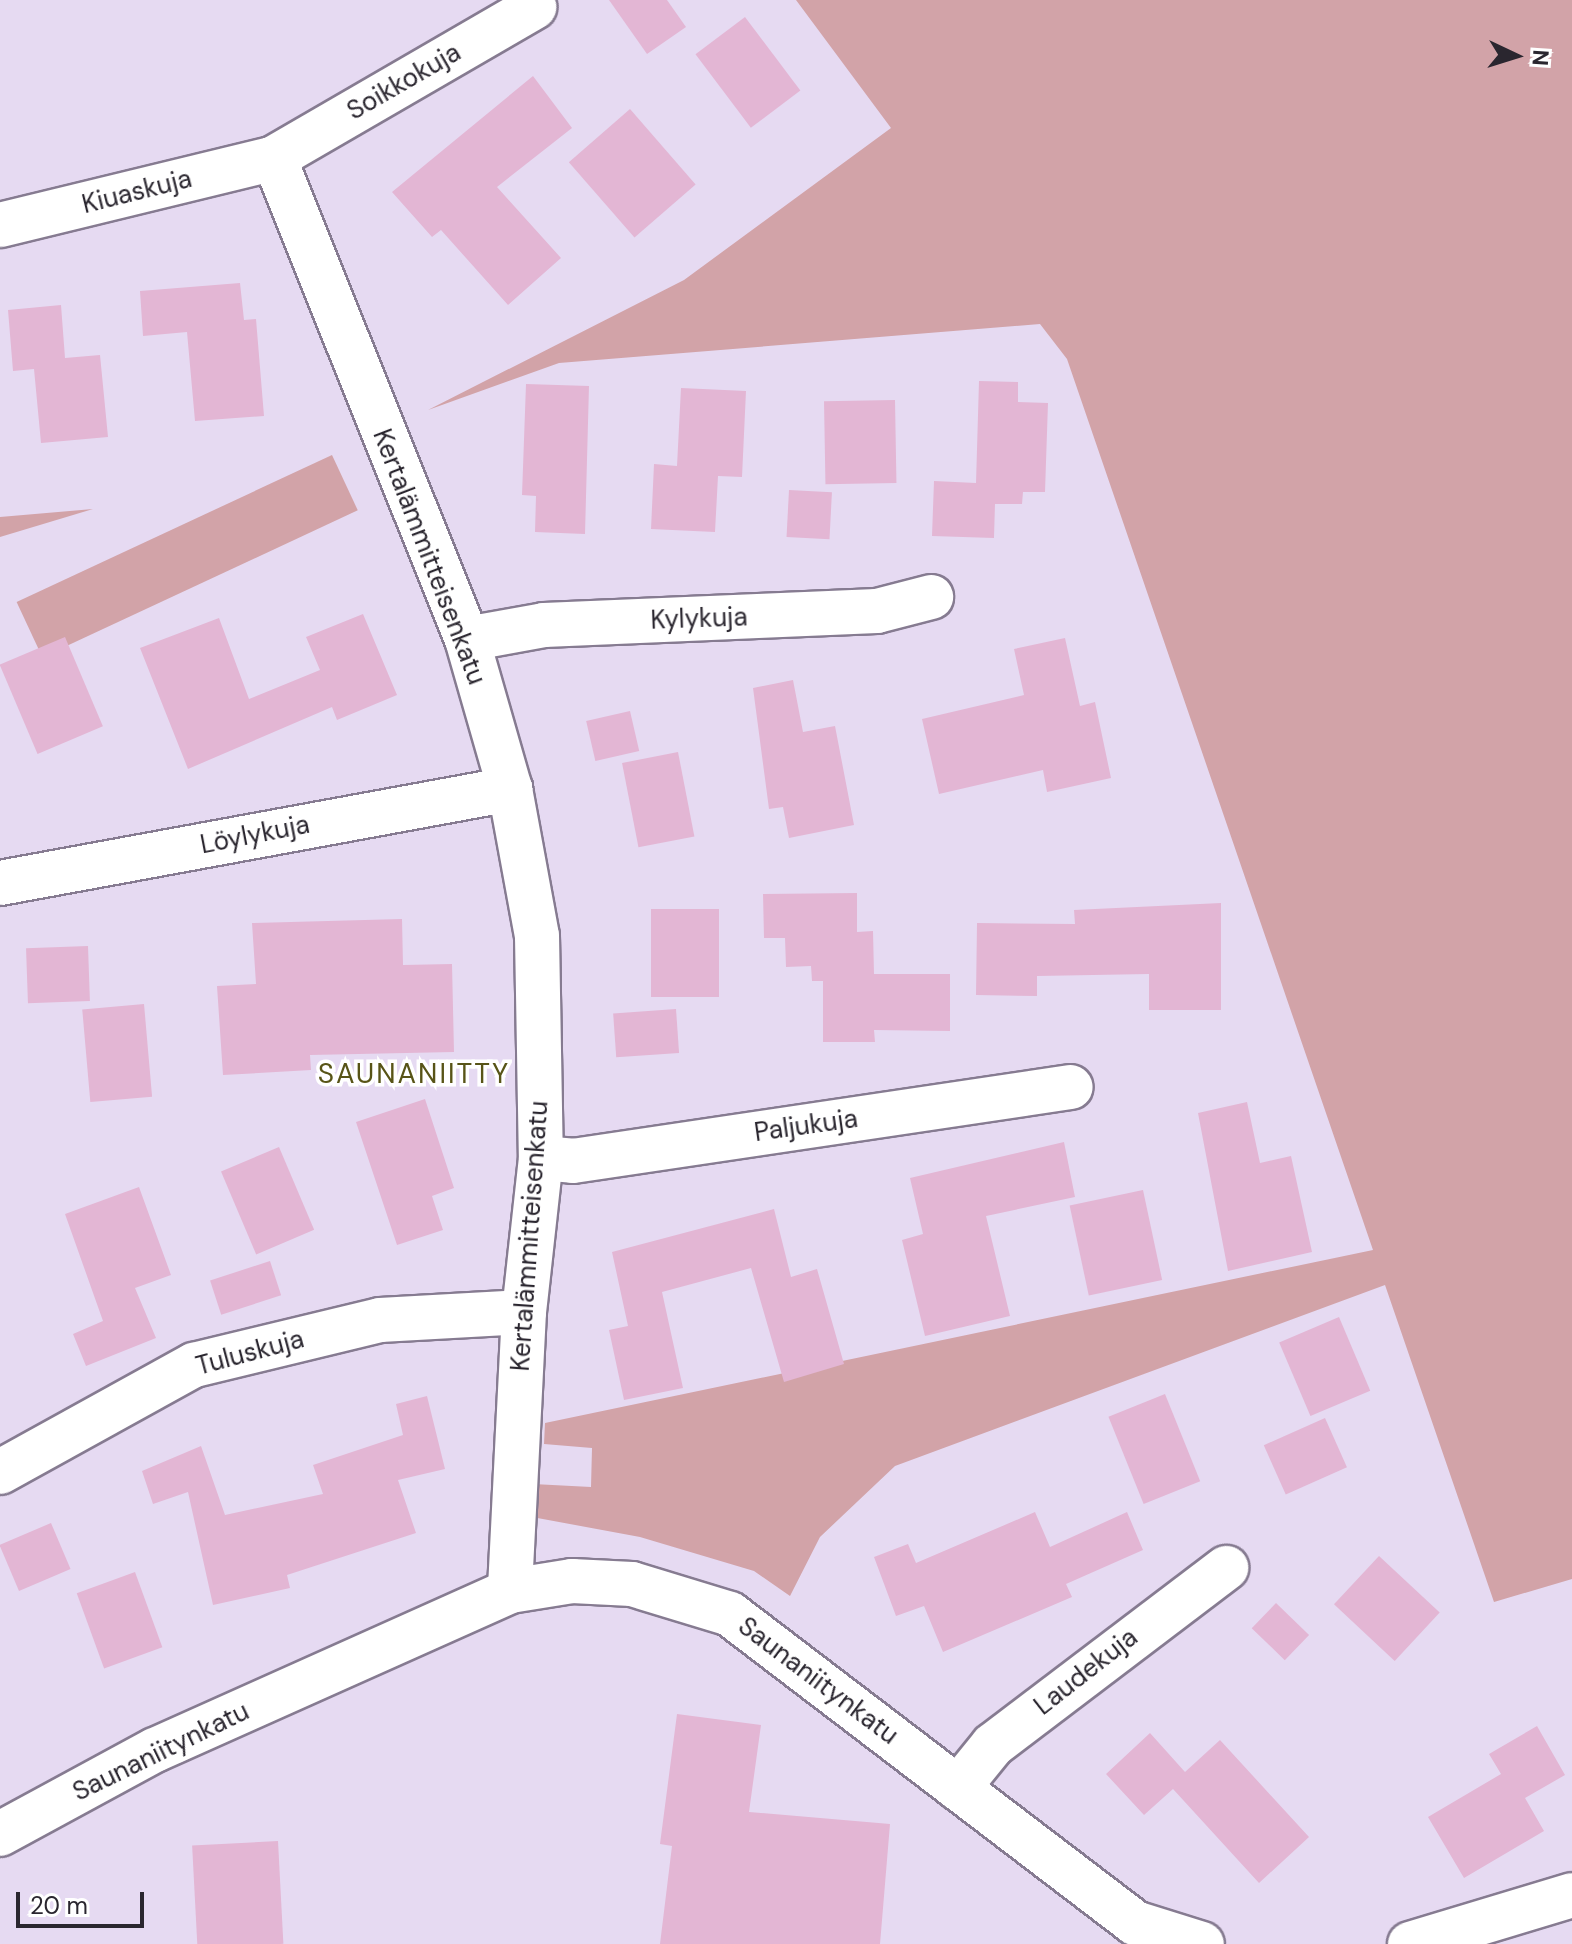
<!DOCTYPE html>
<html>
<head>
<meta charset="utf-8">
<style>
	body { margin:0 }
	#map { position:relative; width:1572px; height:1944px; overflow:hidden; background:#e6daf2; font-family:"DM Sans",sans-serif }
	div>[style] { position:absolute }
	.green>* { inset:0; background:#d2a3a8; transform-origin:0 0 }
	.building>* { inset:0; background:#e3b6d4; transform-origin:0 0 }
	.roads { filter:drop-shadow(2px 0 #867b91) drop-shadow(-2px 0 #867b91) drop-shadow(0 2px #867b91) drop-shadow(0 -2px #867b91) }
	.minor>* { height:44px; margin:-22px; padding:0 22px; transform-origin:22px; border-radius:22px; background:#fff }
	span { translate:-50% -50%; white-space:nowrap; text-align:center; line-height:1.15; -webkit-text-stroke:7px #fff; paint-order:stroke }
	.street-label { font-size:26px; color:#2a262f }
	.neighbourhood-label { font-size:28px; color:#585417; letter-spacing:2px }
	.north { position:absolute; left:1476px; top:16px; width:80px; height:80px; -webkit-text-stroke:6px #fff; paint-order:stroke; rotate:94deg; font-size:22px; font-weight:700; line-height:32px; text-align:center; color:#2a262f }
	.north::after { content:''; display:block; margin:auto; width:28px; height:36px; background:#2a262f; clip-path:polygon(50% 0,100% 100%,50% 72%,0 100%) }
	.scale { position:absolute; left:16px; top:1892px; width:128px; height:36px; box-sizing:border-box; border:4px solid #2a262f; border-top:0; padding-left:10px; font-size:24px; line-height:28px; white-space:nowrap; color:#2a262f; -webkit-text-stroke:6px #fff; paint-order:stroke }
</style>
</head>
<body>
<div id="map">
	<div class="green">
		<div style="clip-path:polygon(796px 0,1572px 0,1572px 1579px,1494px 1602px,1385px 1285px,895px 1466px,820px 1537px,790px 1596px,754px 1571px,640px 1537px,532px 1517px,533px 1484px,591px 1487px,592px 1448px,544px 1444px,545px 1423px,1373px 1250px,1067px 359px,1040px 324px,559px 363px,428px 410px,684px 280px,891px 128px)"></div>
		<div style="left:332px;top:455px;width:61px;height:348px;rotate:65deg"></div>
		<div style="clip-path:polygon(93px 509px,0 537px,0 517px)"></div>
	</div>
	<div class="building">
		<div style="clip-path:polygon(609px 0,667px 0,686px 27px,647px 54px)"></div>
		<div style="left:745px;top:17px;width:92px;height:62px;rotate:53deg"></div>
		<div style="clip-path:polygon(533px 76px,572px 128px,497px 187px,561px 258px,508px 305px,441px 230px,432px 237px,392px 192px)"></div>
		<div style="left:630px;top:109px;width:100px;height:81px;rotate:49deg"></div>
		<div style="clip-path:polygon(240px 283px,244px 320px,256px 319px,264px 416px,195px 421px,187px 332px,143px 336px,140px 291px)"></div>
		<div style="clip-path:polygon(61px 305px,65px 358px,100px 355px,108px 437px,41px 443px,34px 369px,13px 371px,8px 310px)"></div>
		<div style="clip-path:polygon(979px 381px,1018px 382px,1018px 402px,1048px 403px,1045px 492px,1023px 492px,1022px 504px,995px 504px,994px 538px,932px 536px,934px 481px,976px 483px)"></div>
		<div style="clip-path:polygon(526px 384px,589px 386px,585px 534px,535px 532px,536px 496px,522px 495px)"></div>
		<div style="clip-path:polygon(681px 388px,746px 391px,742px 477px,718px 476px,715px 532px,651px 529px,654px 464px,677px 466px)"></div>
		<div style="left:895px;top:400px;width:83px;height:71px;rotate:89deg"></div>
		<div style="left:789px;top:490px;width:43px;height:47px;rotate:3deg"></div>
		<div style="clip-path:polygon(363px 614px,397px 695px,337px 720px,332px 707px,188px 769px,140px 648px,219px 618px,249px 699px,320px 670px,306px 637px)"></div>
		<div style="left:65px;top:637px;width:97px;height:71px;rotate:67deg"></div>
		<div style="clip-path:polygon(1065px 638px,1080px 706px,1095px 702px,1111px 778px,1047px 792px,1043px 770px,939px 794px,922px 719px,1024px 695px,1014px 649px)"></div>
		<div style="clip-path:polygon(793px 680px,803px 732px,835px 726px,854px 825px,789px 838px,783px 807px,769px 809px,753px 688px)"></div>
		<div style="left:630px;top:711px;width:41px;height:45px;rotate:77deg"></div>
		<div style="left:678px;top:752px;width:86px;height:57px;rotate:79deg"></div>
		<div style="clip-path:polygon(857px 893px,857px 932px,873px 931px,874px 974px,950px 974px,950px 1031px,874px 1030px,875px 1042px,823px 1042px,823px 981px,812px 981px,811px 966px,786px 967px,785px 938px,764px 938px,763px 894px)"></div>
		<div style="clip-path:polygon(1221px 903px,1221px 1010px,1149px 1010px,1149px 974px,1037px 976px,1037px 996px,976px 995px,977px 923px,1075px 924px,1074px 910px)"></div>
		<div style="left:651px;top:909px;width:68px;height:88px"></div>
		<div style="clip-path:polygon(402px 919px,403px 965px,452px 964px,454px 1052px,310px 1055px,311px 1070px,223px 1075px,217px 986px,256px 984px,252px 923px)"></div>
		<div style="left:88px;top:946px;width:55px;height:62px;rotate:88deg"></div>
		<div style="left:144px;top:1004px;width:93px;height:62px;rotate:85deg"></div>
		<div style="left:676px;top:1009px;width:44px;height:63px;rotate:86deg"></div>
		<div style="clip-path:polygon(425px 1099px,454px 1188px,432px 1196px,443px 1230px,397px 1245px,356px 1122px)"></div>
		<div style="clip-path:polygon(1247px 1102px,1260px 1163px,1291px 1156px,1312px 1252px,1228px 1271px,1198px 1113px)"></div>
		<div style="clip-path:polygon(1064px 1142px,1075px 1197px,986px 1216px,1010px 1316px,925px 1336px,902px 1240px,923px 1234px,910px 1178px)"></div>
		<div style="left:279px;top:1147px;width:90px;height:63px;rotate:67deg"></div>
		<div style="clip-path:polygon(139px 1187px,171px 1275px,135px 1288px,156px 1338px,86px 1366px,73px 1334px,103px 1321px,65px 1214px)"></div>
		<div style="left:1143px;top:1190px;width:92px;height:75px;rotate:78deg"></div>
		<div style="clip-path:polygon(774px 1209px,791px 1277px,817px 1269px,844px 1364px,784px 1382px,751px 1268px,662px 1292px,683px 1388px,624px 1400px,609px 1330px,628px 1326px,612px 1252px)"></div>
		<div style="left:270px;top:1261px;width:36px;height:63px;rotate:72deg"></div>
		<div style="left:1339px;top:1317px;width:80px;height:65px;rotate:67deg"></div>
		<div style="left:1165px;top:1394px;width:94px;height:61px;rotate:68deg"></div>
		<div style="clip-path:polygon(427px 1396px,445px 1469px,398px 1480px,416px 1533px,287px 1575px,290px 1588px,213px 1605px,188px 1492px,153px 1504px,142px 1471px,201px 1446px,225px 1515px,323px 1494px,313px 1465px,403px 1435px,396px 1404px)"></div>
		<div style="left:1325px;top:1418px;width:54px;height:67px;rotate:66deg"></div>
		<div style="clip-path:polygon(1035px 1512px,1050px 1547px,1127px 1512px,1143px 1550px,1066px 1584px,1072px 1597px,943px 1652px,924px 1606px,896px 1616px,874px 1557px,908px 1544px,916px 1563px)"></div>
		<div style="left:51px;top:1523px;width:50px;height:56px;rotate:67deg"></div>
		<div style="left:1379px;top:1556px;width:83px;height:66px;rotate:43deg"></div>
		<div style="left:135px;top:1572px;width:80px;height:62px;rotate:70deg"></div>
		<div style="left:1276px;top:1603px;width:46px;height:35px;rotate:44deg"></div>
		<div style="clip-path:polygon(677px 1714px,761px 1725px,749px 1812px,890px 1824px,880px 1944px,660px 1944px,672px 1846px,660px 1844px)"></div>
		<div style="clip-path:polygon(1537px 1726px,1565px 1775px,1525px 1798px,1544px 1831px,1464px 1878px,1428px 1817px,1501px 1774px,1489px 1754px)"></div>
		<div style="clip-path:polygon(1150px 1733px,1185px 1772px,1220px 1740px,1309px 1837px,1259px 1883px,1173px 1789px,1144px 1815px,1106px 1774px)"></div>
		<div style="left:278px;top:1841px;width:103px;height:86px;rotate:87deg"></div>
	</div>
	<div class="roads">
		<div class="minor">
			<div style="left:274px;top:158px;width:518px;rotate:68.14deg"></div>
			<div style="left:467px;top:639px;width:156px;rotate:74deg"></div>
			<div style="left:510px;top:789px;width:149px;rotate:79.6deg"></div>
			<div style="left:537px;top:936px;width:222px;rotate:89deg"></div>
			<div style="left:541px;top:1158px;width:155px;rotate:96.3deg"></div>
			<div style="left:524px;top:1312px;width:279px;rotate:92.9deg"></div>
			<div style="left:0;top:225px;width:282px;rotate:-13.7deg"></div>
			<div style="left:274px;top:158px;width:301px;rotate:-30.1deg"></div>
			<div style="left:467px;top:639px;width:78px;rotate:-10.3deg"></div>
			<div style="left:544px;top:625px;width:333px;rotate:-2.4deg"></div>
			<div style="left:877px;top:611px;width:56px;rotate:-14.5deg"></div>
			<div style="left:0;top:883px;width:519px;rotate:-10.44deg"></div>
			<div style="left:541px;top:1158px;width:32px;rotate:5deg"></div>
			<div style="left:573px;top:1161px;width:503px;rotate:-8.45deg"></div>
			<div style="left:0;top:1472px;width:222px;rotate:-28.9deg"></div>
			<div style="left:194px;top:1365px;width:191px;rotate:-13.6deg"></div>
			<div style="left:380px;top:1320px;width:144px;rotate:-3.2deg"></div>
			<div style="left:958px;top:1788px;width:55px;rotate:-50.9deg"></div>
			<div style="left:993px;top:1745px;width:293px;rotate:-37.2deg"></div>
			<div style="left:0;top:1834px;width:176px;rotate:-28.5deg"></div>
			<div style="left:155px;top:1750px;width:389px;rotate:-24.1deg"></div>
			<div style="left:510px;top:1591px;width:63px;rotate:-9.2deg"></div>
			<div style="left:572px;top:1581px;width:60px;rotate:2.9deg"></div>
			<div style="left:632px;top:1584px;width:102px;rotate:17deg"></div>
			<div style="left:730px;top:1614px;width:509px;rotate:37.34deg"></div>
			<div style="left:1135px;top:1923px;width:70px;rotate:17.4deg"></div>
			<div style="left:1410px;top:1944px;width:169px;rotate:-16.8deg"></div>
		</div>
	</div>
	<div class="street-label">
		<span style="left:404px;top:82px;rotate:-30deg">Soikkokuja</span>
		<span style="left:137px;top:192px;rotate:-14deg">Kiuaskuja</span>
		<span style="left:429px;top:557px;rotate:69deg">Kertalämmitteisenkatu</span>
		<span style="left:699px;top:619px;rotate:-2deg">Kylykuja</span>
		<span style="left:255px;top:835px;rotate:-11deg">Löylykuja</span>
		<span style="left:806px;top:1126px;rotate:-8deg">Paljukuja</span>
		<span style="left:530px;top:1236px;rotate:-86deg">Kertalämmitteisenkatu</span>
		<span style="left:250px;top:1353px;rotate:-15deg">Tuluskuja</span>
		<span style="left:1086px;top:1672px;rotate:-38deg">Laudekuja</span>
		<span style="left:818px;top:1681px;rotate:37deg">Saunaniitynkatu</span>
		<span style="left:161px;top:1752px;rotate:-26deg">Saunaniitynkatu</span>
	</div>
	<div class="neighbourhood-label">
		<span style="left:414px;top:1074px">SAUNANIITTY</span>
	</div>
	<div class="north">N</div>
	<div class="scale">20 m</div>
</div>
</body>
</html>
